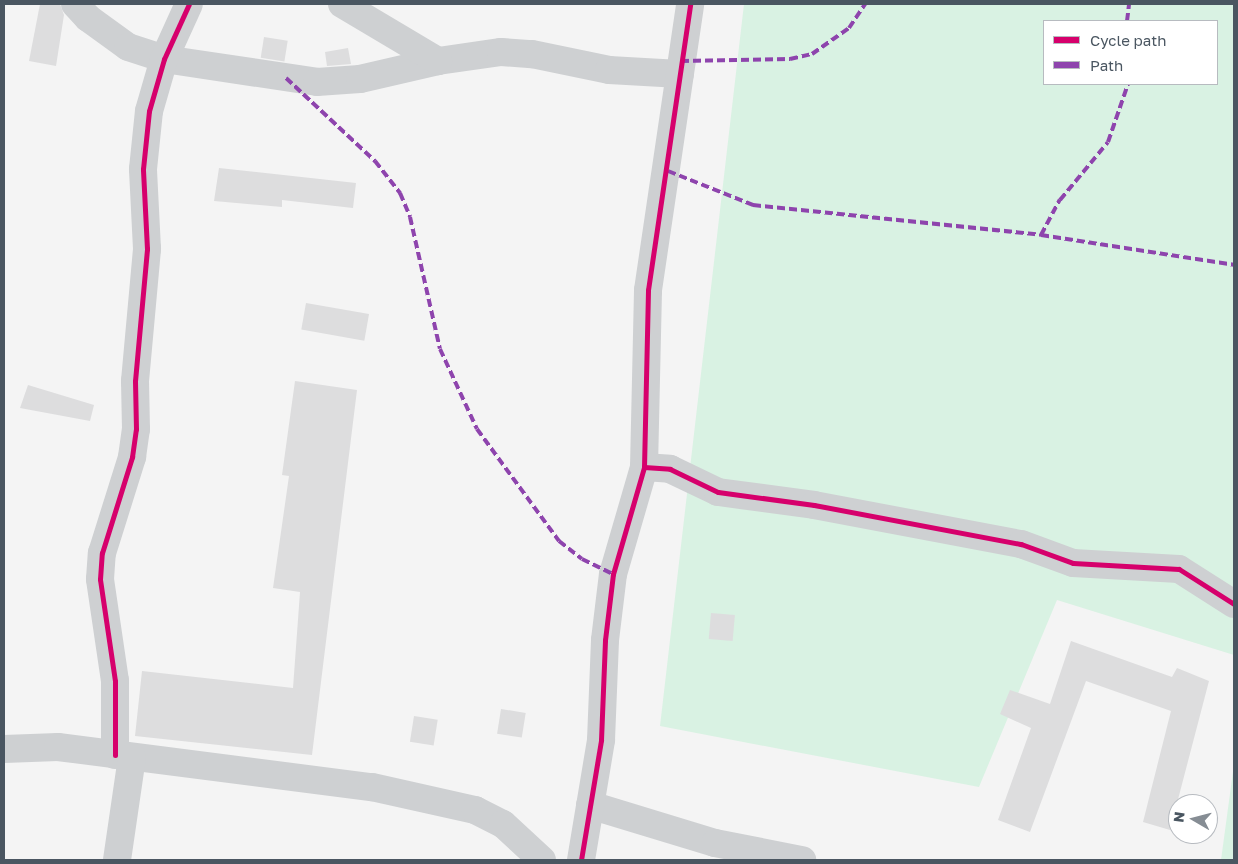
<!DOCTYPE html>
<html>
<head>
<meta charset="utf-8">
<style>
	body { margin:0 }
	#map { position:relative; width:1238px; height:864px; overflow:hidden; background:#f4f4f4; font-family:"Golos Text",sans-serif }
	div>[style] { position:absolute }
	.green>* { inset:0; background:#d9f2e3 }
	.building>* { inset:0; background:#ddddde; transform-origin:0 0 }
	.minor>* { height:28px; margin:-14px; padding:0 14px; transform-origin:14px; border-radius:14px; background:#ced0d2 }
	.quiet>* { height:4px; margin-top:-2px; transform-origin:0; background:repeating-linear-gradient(90deg,#8e44ad 0 8px,transparent 0 12px) }
	.cycleway>* { height:5px; margin:-2.5px; padding:0 2.5px; transform-origin:2.5px; border-radius:2.5px; background:#d6006c }
	span { translate:-50% -50%; white-space:nowrap; text-align:center; line-height:1.15; -webkit-text-stroke:4.5px #fff; paint-order:stroke }
	.frame { position:absolute; inset:0; border:5px solid #4a5661; pointer-events:none }
	.legend { position:absolute; left:1043px; top:20px; width:175px; height:65px; box-sizing:border-box; background:#fff; border:1px solid #b7bbc0; margin:0; padding:6px 9px; list-style:none; font-size:15px; color:#4a5661 }
	.legend li { display:flex; align-items:center; gap:10px; height:25px }
	.legend b { width:25px; border:1px solid #b7bbc0 }
	.north { position:absolute; left:1168px; top:794px; width:50px; height:50px; box-sizing:border-box; background:#fff; border:1px solid #b7bbc0; border-radius:50%; rotate:278deg; font-size:14px; font-weight:700; line-height:20px; text-align:center; color:#4a5661 }
	.north::after { content:''; display:block; margin:auto; width:18px; height:22px; background:#868d94; clip-path:polygon(50% 0,100% 100%,50% 72%,0 100%) }
</style>
</head>
<body>
<div id="map">
	<div class="green">
		<div style="clip-path:polygon(evenodd,744px 4px,1234px 4px,1234px 655px,1057px 600px,979px 787px,660px 726px,744px 4px,1044px 21px,1217px 21px,1217px 84px,1044px 84px,1044px 21px)"></div>
		<div style="clip-path:polygon(1234px 764px,1234px 860px,1221px 860px)"></div>
	</div>
	<div class="building">
		<div style="clip-path:polygon(40px 4px,60px 4px,64px 15px,56px 66px,29px 61px)"></div>
		<div style="left:264px;top:37px;width:24px;height:21px;rotate:9deg"></div>
		<div style="clip-path:polygon(348px 48px,351px 64px,327px 66px,325px 52px)"></div>
		<div style="clip-path:polygon(219px 168px,356px 183px,353px 208px,282px 200px,282px 207px,214px 201px)"></div>
		<div style="left:306px;top:303px;width:64px;height:27px;rotate:10deg"></div>
		<div style="clip-path:polygon(295px 381px,357px 390px,312px 755px,135px 736px,142px 671px,293px 688px,300px 592px,273px 588px,289px 476px,282px 475px)"></div>
		<div style="clip-path:polygon(28px 385px,94px 405px,90px 421px,20px 408px)"></div>
		<div style="left:711px;top:613px;width:24px;height:26px;rotate:5deg"></div>
		<div style="clip-path:polygon(1071px 641px,1172px 677px,1177px 668px,1209px 681px,1170px 830px,1143px 822px,1171px 711px,1086px 681px,1030px 832px,998px 820px,1031px 728px,1000px 714px,1010px 690px,1050px 704px)"></div>
		<div style="left:501px;top:709px;width:25px;height:25px;rotate:9deg"></div>
		<div style="left:414px;top:716px;width:24px;height:26px;rotate:9deg"></div>
	</div>
	<div class="minor">
		<div style="left:75px;top:4px;width:19px;rotate:47deg"></div>
		<div style="left:88px;top:18px;width:49px;rotate:35.9deg"></div>
		<div style="left:128px;top:47px;width:38px;rotate:18deg"></div>
		<div style="left:164px;top:59px;width:155px;rotate:8.5deg"></div>
		<div style="left:317px;top:82px;width:43px;rotate:-4deg"></div>
		<div style="left:360px;top:79px;width:80px;rotate:-13deg"></div>
		<div style="left:438px;top:61px;width:64px;rotate:-8.1deg"></div>
		<div style="left:501px;top:52px;width:31px;rotate:4deg"></div>
		<div style="left:532px;top:54px;width:79px;rotate:11.7deg"></div>
		<div style="left:609px;top:70px;width:71px;rotate:3.2deg"></div>
		<div style="left:342px;top:4px;width:112px;rotate:30.7deg"></div>
		<div style="left:644px;top:467px;width:26px;rotate:4deg"></div>
		<div style="left:670px;top:469px;width:53px;rotate:25.6deg"></div>
		<div style="left:718px;top:492px;width:97px;rotate:7.7deg"></div>
		<div style="left:814px;top:505px;width:211px;rotate:10.7deg"></div>
		<div style="left:1021px;top:544px;width:55px;rotate:20.1deg"></div>
		<div style="left:1073px;top:563px;width:106px;rotate:3.2deg"></div>
		<div style="left:1179px;top:569px;width:65px;rotate:32.5deg"></div>
		<div style="left:4px;top:749px;width:54px;rotate:-2.1deg"></div>
		<div style="left:58px;top:747px;width:317px;rotate:7.3deg"></div>
		<div style="left:372px;top:787px;width:106px;rotate:12.6deg"></div>
		<div style="left:475px;top:810px;width:31px;rotate:27deg"></div>
		<div style="left:503px;top:824px;width:53px;rotate:42.7deg"></div>
		<div style="left:115px;top:755px;width:74px;rotate:-90deg"></div>
		<div style="left:115px;top:681px;width:103px;rotate:-98.4deg"></div>
		<div style="left:100px;top:579px;width:26px;rotate:-86deg"></div>
		<div style="left:102px;top:553px;width:101px;rotate:-72.6deg"></div>
		<div style="left:132px;top:457px;width:28px;rotate:-82deg"></div>
		<div style="left:136px;top:429px;width:48px;rotate:-91.2deg"></div>
		<div style="left:135px;top:381px;width:133px;rotate:-84.8deg"></div>
		<div style="left:147px;top:249px;width:80px;rotate:-92.9deg"></div>
		<div style="left:143px;top:169px;width:58px;rotate:-84.1deg"></div>
		<div style="left:149px;top:111px;width:54px;rotate:-73.9deg"></div>
		<div style="left:164px;top:59px;width:60px;rotate:-65.6deg"></div>
		<div style="left:590px;top:805px;width:131px;rotate:16.9deg"></div>
		<div style="left:715px;top:843px;width:89px;rotate:11.1deg"></div>
		<div style="left:117px;top:860px;width:104px;rotate:-81.7deg"></div>
		<div style="left:581px;top:860px;width:122px;rotate:-80.5deg"></div>
		<div style="left:601px;top:740px;width:100px;rotate:-87.7deg"></div>
		<div style="left:605px;top:640px;width:66px;rotate:-83.1deg"></div>
		<div style="left:613px;top:574px;width:111px;rotate:-73.8deg"></div>
		<div style="left:644px;top:467px;width:177px;rotate:-88.7deg"></div>
		<div style="left:648px;top:290px;width:289px;rotate:-81.6deg"></div>
	</div>
	<div class="quiet">
		<div style="left:1127px;top:21px;width:17px;rotate:-83deg"></div>
		<div style="left:681px;top:61px;width:109px;rotate:-1.1deg"></div>
		<div style="left:790px;top:59px;width:23px;rotate:-13deg"></div>
		<div style="left:812px;top:54px;width:45px;rotate:-35.1deg"></div>
		<div style="left:849px;top:28px;width:29px;rotate:-56deg"></div>
		<div style="left:286px;top:78px;width:122px;rotate:43deg"></div>
		<div style="left:375px;top:161px;width:41px;rotate:52deg"></div>
		<div style="left:400px;top:193px;width:26px;rotate:67deg"></div>
		<div style="left:410px;top:217px;width:135px;rotate:77.2deg"></div>
		<div style="left:440px;top:349px;width:88px;rotate:65.2deg"></div>
		<div style="left:477px;top:429px;width:139px;rotate:53.8deg"></div>
		<div style="left:559px;top:541px;width:29px;rotate:38deg"></div>
		<div style="left:582px;top:559px;width:34px;rotate:26deg"></div>
		<div style="left:668px;top:171px;width:92px;rotate:21.8deg"></div>
		<div style="left:753px;top:205px;width:290px;rotate:5.9deg"></div>
		<div style="left:1041px;top:235px;width:195px;rotate:8.8deg"></div>
		<div style="left:1041px;top:235px;width:40px;rotate:-62deg"></div>
		<div style="left:1060px;top:200px;width:75px;rotate:-50.4deg"></div>
		<div style="left:1108px;top:142px;width:61px;rotate:-71deg"></div>
	</div>
	<div class="cycleway">
		<div style="left:644px;top:467px;width:26px;rotate:4deg"></div>
		<div style="left:670px;top:469px;width:53px;rotate:25.6deg"></div>
		<div style="left:718px;top:492px;width:97px;rotate:7.7deg"></div>
		<div style="left:814px;top:505px;width:211px;rotate:10.7deg"></div>
		<div style="left:1021px;top:544px;width:55px;rotate:20.1deg"></div>
		<div style="left:1073px;top:563px;width:106px;rotate:3.2deg"></div>
		<div style="left:1179px;top:569px;width:65px;rotate:32.5deg"></div>
		<div style="left:115px;top:755px;width:74px;rotate:-90deg"></div>
		<div style="left:115px;top:681px;width:103px;rotate:-98.4deg"></div>
		<div style="left:100px;top:579px;width:26px;rotate:-86deg"></div>
		<div style="left:102px;top:553px;width:101px;rotate:-72.6deg"></div>
		<div style="left:132px;top:457px;width:28px;rotate:-82deg"></div>
		<div style="left:136px;top:429px;width:48px;rotate:-91.2deg"></div>
		<div style="left:135px;top:381px;width:133px;rotate:-84.8deg"></div>
		<div style="left:147px;top:249px;width:80px;rotate:-92.9deg"></div>
		<div style="left:143px;top:169px;width:58px;rotate:-84.1deg"></div>
		<div style="left:149px;top:111px;width:54px;rotate:-73.9deg"></div>
		<div style="left:164px;top:59px;width:60px;rotate:-65.6deg"></div>
		<div style="left:581px;top:860px;width:122px;rotate:-80.5deg"></div>
		<div style="left:601px;top:740px;width:100px;rotate:-87.7deg"></div>
		<div style="left:605px;top:640px;width:66px;rotate:-83.1deg"></div>
		<div style="left:613px;top:574px;width:111px;rotate:-73.8deg"></div>
		<div style="left:644px;top:467px;width:177px;rotate:-88.7deg"></div>
		<div style="left:648px;top:290px;width:289px;rotate:-81.6deg"></div>
	</div>
	<div class="frame"></div>
	<ul class="legend">
	<li><b style="height:6px;background:#d6006c"></b>Cycle path</li>
	<li><b style="height:6px;background:#8e44ad"></b>Path</li>
	</ul>
	<div class="north">N</div>
</div>
</body>
</html>
